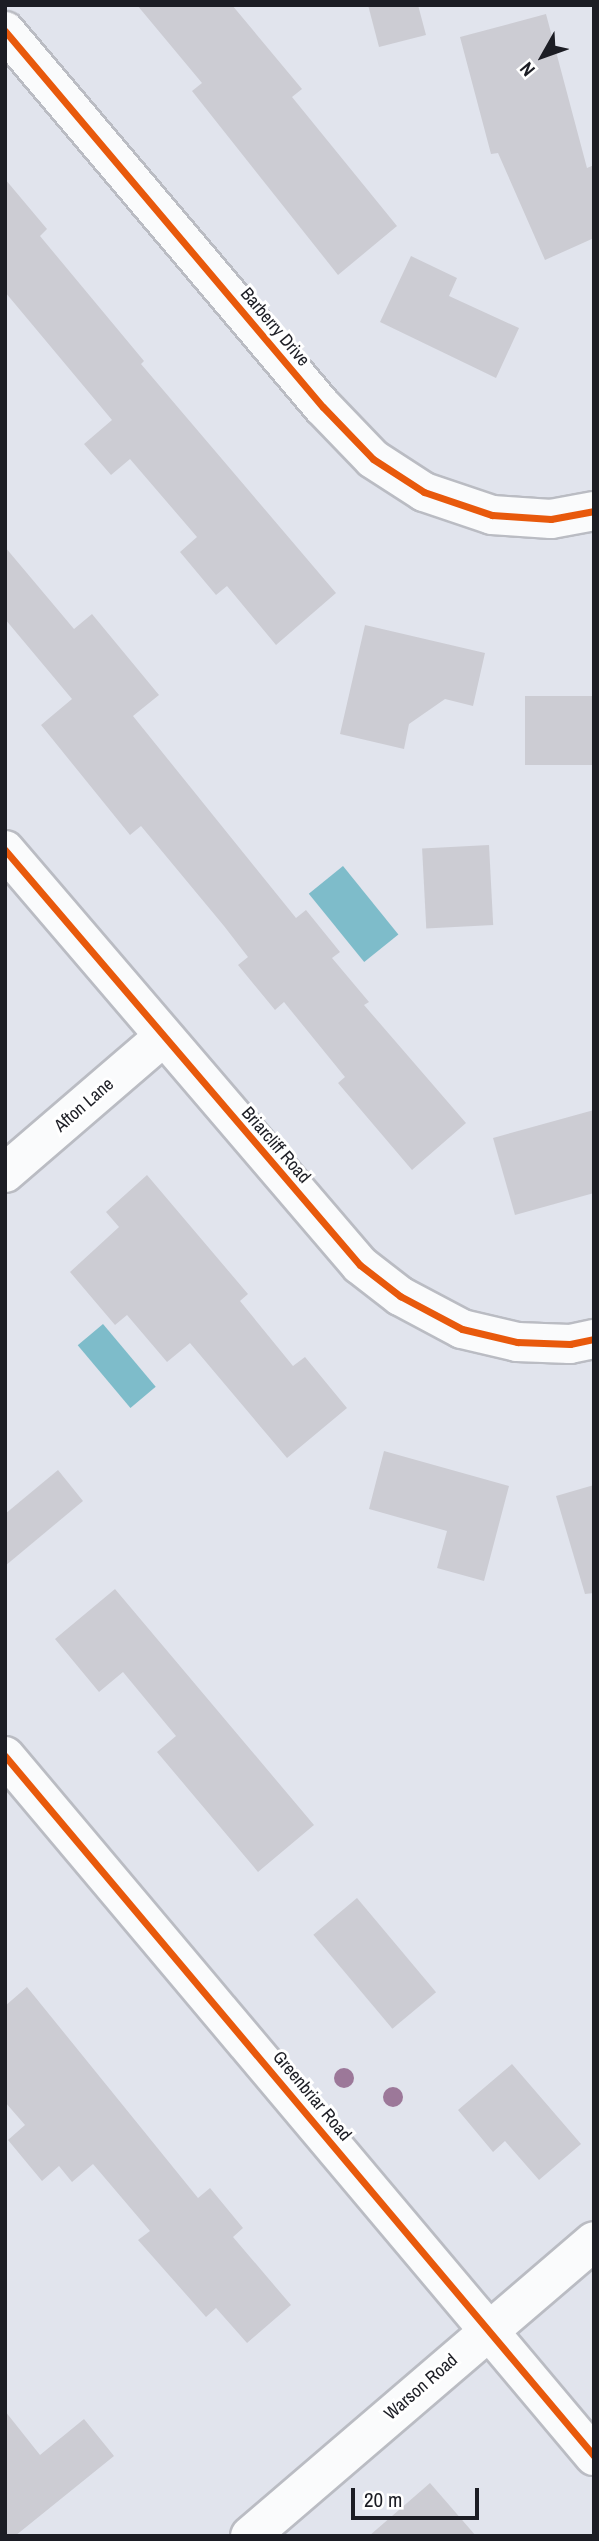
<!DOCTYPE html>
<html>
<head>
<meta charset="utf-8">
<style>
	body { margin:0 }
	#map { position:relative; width:599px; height:2541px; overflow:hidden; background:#e1e4ed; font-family:"Archivo Narrow",sans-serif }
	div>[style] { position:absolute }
	.water>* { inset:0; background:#7ebcca; transform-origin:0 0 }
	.building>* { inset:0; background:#ccccd3; transform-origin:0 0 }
	.roads { filter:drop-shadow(2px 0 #babcc3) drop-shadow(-2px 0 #babcc3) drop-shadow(0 2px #babcc3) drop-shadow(0 -2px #babcc3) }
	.street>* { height:38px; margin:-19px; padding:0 19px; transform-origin:19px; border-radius:19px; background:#fafbfc }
	.cycleway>* { height:7px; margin:-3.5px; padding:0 3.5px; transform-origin:3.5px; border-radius:3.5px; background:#e8590c }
	.trees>* { width:20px; height:20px; margin:-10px; border-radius:50%; background:#9c7899 }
	span { translate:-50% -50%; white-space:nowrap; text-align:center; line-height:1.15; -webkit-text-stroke:6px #fff; paint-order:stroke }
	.street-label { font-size:18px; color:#1c1d24 }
	.frame { position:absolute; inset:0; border:7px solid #1c1d24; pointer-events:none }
	.north { position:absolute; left:508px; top:21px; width:70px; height:70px; -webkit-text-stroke:5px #fff; paint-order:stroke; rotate:230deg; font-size:19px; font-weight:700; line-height:28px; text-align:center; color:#1c1d24 }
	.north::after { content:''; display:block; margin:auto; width:24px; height:32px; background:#1c1d24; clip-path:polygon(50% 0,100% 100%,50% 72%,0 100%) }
	.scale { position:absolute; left:351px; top:2488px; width:128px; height:32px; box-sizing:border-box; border:4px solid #1c1d24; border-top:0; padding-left:9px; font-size:21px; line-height:24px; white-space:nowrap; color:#1c1d24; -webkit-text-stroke:5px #fff; paint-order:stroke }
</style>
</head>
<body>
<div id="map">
	<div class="water">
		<div style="left:343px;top:866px;width:88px;height:44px;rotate:51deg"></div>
		<div style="left:103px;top:1324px;width:82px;height:33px;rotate:50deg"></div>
	</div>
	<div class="building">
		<div style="clip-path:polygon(137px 5px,232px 5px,302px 89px,292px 97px,397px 226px,338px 275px,192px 91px,202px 83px)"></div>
		<div style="clip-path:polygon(368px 5px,418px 5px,426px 35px,379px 47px)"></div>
		<div style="clip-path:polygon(546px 14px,587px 168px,594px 165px,594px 238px,545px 260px,498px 153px,491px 154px,460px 37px)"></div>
		<div style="clip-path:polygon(5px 179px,47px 229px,40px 236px,144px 361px,141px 364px,336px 593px,276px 645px,227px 586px,216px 595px,180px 552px,197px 537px,130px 459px,111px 475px,84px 444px,112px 420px,5px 292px)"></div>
		<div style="clip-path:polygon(411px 256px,457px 278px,449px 296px,519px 328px,496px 378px,380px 322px)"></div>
		<div style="clip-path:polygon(5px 547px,74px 629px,92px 614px,159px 695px,133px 716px,296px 918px,306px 910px,340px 952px,332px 958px,369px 1002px,364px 1005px,466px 1123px,412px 1170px,338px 1083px,345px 1077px,284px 1002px,275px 1010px,238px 965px,248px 957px,224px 926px,141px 826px,130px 835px,41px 725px,72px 699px,5px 619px)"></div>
		<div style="clip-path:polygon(365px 625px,485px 653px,473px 706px,445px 699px,409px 724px,404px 749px,340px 734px)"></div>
		<div style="left:594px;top:696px;width:69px;height:69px;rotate:90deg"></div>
		<div style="left:489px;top:845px;width:80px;height:67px;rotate:87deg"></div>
		<div style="clip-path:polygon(594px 1110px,594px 1193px,515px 1215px,493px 1138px)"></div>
		<div style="clip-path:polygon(147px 1175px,248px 1294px,240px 1301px,293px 1366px,305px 1357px,347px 1408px,287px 1458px,190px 1343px,167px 1362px,127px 1315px,115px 1325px,70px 1272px,119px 1227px,106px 1212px)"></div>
		<div style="clip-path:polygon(384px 1451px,509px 1486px,484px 1581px,437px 1568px,447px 1531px,369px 1509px)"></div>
		<div style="clip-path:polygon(58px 1470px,83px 1501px,5px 1566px,5px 1514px)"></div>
		<div style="clip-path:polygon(594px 1485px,594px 1593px,585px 1594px,556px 1496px)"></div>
		<div style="clip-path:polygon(115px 1589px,314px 1825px,258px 1872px,157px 1752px,176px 1736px,123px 1672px,99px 1692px,55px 1639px)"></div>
		<div style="left:357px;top:1898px;width:123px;height:57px;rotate:50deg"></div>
		<div style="clip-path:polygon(27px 1987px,198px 2198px,210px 2188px,243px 2228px,233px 2237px,291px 2305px,247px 2343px,216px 2308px,206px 2317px,138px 2240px,150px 2231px,93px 2164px,72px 2182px,59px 2166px,42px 2181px,8px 2140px,25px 2125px,5px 2102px,5px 2006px)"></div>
		<div style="clip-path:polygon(512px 2064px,581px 2144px,539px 2180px,505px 2141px,493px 2152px,458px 2110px)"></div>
		<div style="clip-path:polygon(5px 2411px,40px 2455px,84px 2419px,114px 2456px,15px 2536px,5px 2536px)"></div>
		<div style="clip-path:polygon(430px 2483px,476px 2536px,369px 2536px)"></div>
	</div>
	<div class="roads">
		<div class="street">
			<div style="left:5px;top:31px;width:492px;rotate:49.8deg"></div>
			<div style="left:323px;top:407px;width:72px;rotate:46.1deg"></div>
			<div style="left:373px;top:459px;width:61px;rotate:32.9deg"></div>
			<div style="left:424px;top:492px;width:72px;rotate:18.7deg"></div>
			<div style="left:492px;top:515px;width:59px;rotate:3.9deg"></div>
			<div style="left:551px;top:519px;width:44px;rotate:-10.5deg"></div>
			<div style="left:5px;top:850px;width:546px;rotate:49.46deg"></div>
			<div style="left:360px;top:1265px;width:51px;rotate:37.8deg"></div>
			<div style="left:400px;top:1296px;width:70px;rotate:28deg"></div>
			<div style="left:462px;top:1329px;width:57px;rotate:13.3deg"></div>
			<div style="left:517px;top:1342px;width:53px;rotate:2.2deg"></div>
			<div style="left:570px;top:1344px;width:25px;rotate:-12deg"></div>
			<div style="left:5px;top:1173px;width:208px;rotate:-40.7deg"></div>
			<div style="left:5px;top:1756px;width:915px;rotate:49.92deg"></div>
			<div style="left:250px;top:2536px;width:453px;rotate:-40.6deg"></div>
		</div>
	</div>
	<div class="cycleway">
		<div style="left:5px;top:31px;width:492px;rotate:49.8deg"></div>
		<div style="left:323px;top:407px;width:72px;rotate:46.1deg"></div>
		<div style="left:373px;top:459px;width:61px;rotate:32.9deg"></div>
		<div style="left:424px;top:492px;width:72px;rotate:18.7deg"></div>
		<div style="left:492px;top:515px;width:59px;rotate:3.9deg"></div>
		<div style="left:551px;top:519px;width:44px;rotate:-10.5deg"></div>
		<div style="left:5px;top:850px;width:546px;rotate:49.46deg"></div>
		<div style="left:360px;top:1265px;width:51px;rotate:37.8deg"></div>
		<div style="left:400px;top:1296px;width:70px;rotate:28deg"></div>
		<div style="left:462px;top:1329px;width:57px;rotate:13.3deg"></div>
		<div style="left:517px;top:1342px;width:53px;rotate:2.2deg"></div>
		<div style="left:570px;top:1344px;width:25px;rotate:-12deg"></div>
		<div style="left:5px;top:1756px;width:915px;rotate:49.92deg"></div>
	</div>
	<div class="trees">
		<div style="left:344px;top:2078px"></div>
		<div style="left:393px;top:2097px"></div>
	</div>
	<div class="street-label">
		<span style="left:275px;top:327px;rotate:50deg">Barberry Drive</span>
		<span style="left:84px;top:1105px;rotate:-41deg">Afton Lane</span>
		<span style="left:276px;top:1145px;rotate:49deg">Briarcliff Road</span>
		<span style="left:312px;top:2096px;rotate:50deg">Greenbriar Road</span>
		<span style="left:421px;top:2387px;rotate:-41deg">Warson Road</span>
	</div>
	<div class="frame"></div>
	<div class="north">N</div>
	<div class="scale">20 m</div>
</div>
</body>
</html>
